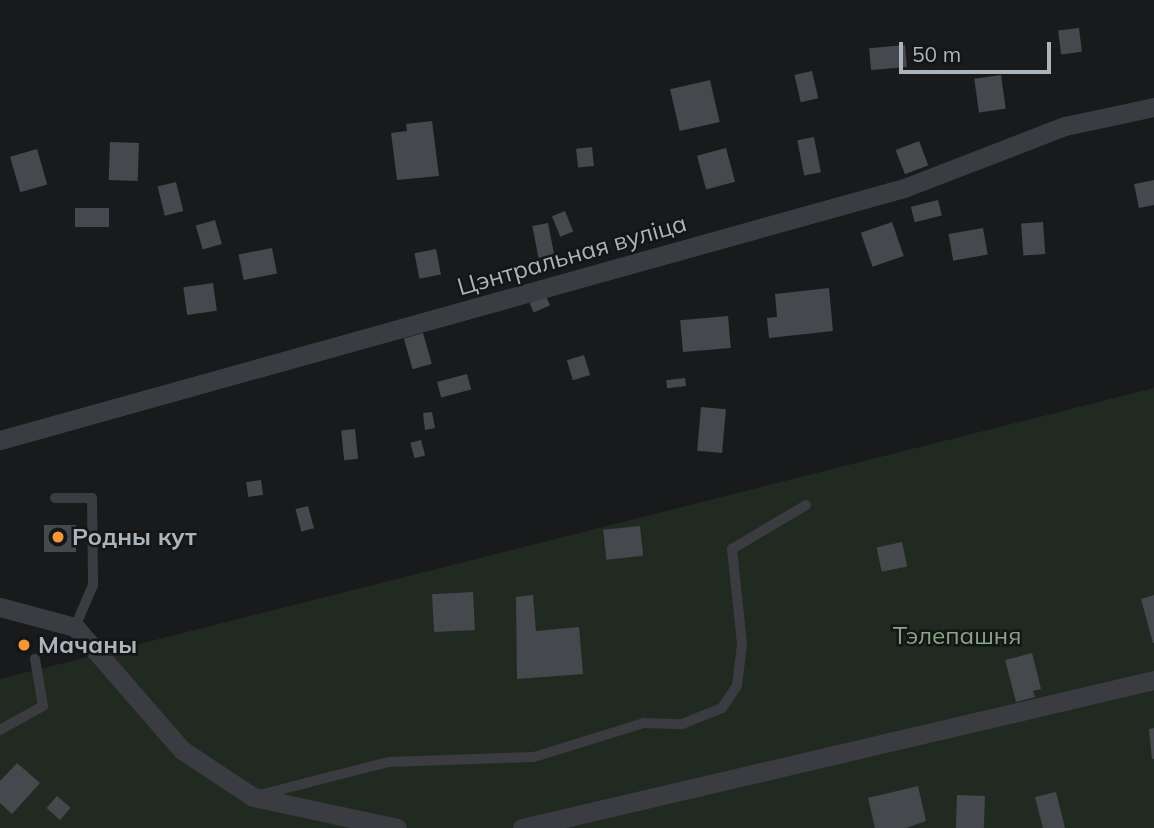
<!DOCTYPE html>
<html>
<head>
<meta charset="utf-8">
<style>
	body { margin:0 }
	#map { position:relative; width:1154px; height:828px; overflow:hidden; background:#191a1c; font-family:Mulish,sans-serif }
	div>[style] { position:absolute }
	.green>* { inset:0; background:#212a21 }
	.building>* { inset:0; background:#45484c; transform-origin:0 0 }
	.lane>* { height:10px; margin:-5px; padding:0 5px; transform-origin:5px; border-radius:5px; background:#3a3c41 }
	.street>* { height:19px; margin:-9.5px; padding:0 9.5px; transform-origin:9.5px; border-radius:9.5px; background:#3a3c41 }
	.dots>* { width:19px; height:19px; translate:-50% -50%; box-sizing:border-box; border:4px solid #141517; border-radius:50% }
	span { translate:-50% -50%; white-space:nowrap; text-align:center; line-height:1.15; -webkit-text-stroke:5px #141517; paint-order:stroke }
	.street-label { font-size:24px; color:#abb3bb }
	.poi-label { font-size:24px; color:#abb3bb; font-weight:700 }
	.left { translate:0 -50%; text-align:left }
	.park-label { font-size:24px; color:#86a782 }
	.scale { position:absolute; left:899px; top:42px; width:152px; height:32px; box-sizing:border-box; border:4px solid #abb3bb; border-top:0; padding-left:9px; font-size:21px; line-height:24px; white-space:nowrap; color:#abb3bb; -webkit-text-stroke:5px #141517; paint-order:stroke }
</style>
</head>
<body>
<div id="map">
	<div class="green">
		<div style="clip-path:polygon(1154px 388px,1154px 828px,0 828px,0 679px)"></div>
	</div>
	<div class="building">
		<div style="left:1079px;top:28px;width:24px;height:21px;rotate:83deg"></div>
		<div style="left:905px;top:45px;width:22px;height:36px;rotate:85deg"></div>
		<div style="left:812px;top:71px;width:28px;height:18px;rotate:77deg"></div>
		<div style="left:1001px;top:75px;width:34px;height:27px;rotate:82deg"></div>
		<div style="left:710px;top:80px;width:43px;height:41px;rotate:77deg"></div>
		<div style="clip-path:polygon(432px 121px,439px 176px,397px 180px,391px 133px,407px 131px,406px 124px)"></div>
		<div style="left:814px;top:137px;width:36px;height:17px;rotate:79deg"></div>
		<div style="left:919px;top:141px;width:26px;height:25px;rotate:69deg"></div>
		<div style="left:110px;top:142px;width:29px;height:38px;rotate:2deg"></div>
		<div style="left:592px;top:147px;width:19px;height:16px;rotate:84deg"></div>
		<div style="left:726px;top:148px;width:35px;height:30px;rotate:75deg"></div>
		<div style="left:37px;top:149px;width:37px;height:28px;rotate:74deg"></div>
		<div style="clip-path:polygon(1154px 180px,1154px 205px,1139px 208px,1134px 184px)"></div>
		<div style="left:176px;top:182px;width:30px;height:19px;rotate:76deg"></div>
		<div style="left:938px;top:200px;width:16px;height:28px;rotate:76deg"></div>
		<div style="left:109px;top:208px;width:19px;height:34px;rotate:90deg"></div>
		<div style="left:565px;top:211px;width:22px;height:14px;rotate:68deg"></div>
		<div style="left:215px;top:220px;width:25px;height:20px;rotate:74deg"></div>
		<div style="left:892px;top:222px;width:36px;height:33px;rotate:71deg"></div>
		<div style="left:1043px;top:222px;width:32px;height:22px;rotate:86deg"></div>
		<div style="left:548px;top:223px;width:36px;height:16px;rotate:79deg"></div>
		<div style="left:983px;top:228px;width:27px;height:35px;rotate:80deg"></div>
		<div style="left:272px;top:248px;width:26px;height:34px;rotate:79deg"></div>
		<div style="left:436px;top:249px;width:26px;height:22px;rotate:79deg"></div>
		<div style="left:213px;top:283px;width:28px;height:30px;rotate:82deg"></div>
		<div style="clip-path:polygon(829px 288px,833px 331px,769px 338px,767px 318px,777px 317px,775px 294px)"></div>
		<div style="left:546px;top:296px;width:10px;height:18px;rotate:66deg"></div>
		<div style="left:728px;top:316px;width:32px;height:48px;rotate:85deg"></div>
		<div style="left:423px;top:333px;width:32px;height:20px;rotate:74deg"></div>
		<div style="left:584px;top:355px;width:21px;height:18px;rotate:73deg"></div>
		<div style="left:467px;top:374px;width:16px;height:31px;rotate:75deg"></div>
		<div style="left:685px;top:378px;width:8px;height:19px;rotate:83deg"></div>
		<div style="left:701px;top:407px;width:25px;height:44px;rotate:5deg"></div>
		<div style="clip-path:polygon(432px 412px,435px 428px,425px 430px,423px 413px)"></div>
		<div style="left:355px;top:429px;width:30px;height:14px;rotate:84deg"></div>
		<div style="left:421px;top:440px;width:16px;height:11px;rotate:75deg"></div>
		<div style="left:261px;top:480px;width:15px;height:15px;rotate:82deg"></div>
		<div style="left:308px;top:506px;width:23px;height:13px;rotate:75deg"></div>
		<div style="left:44px;top:525px;width:32px;height:27px"></div>
		<div style="left:640px;top:526px;width:30px;height:37px;rotate:84deg"></div>
		<div style="left:902px;top:542px;width:25px;height:26px;rotate:78deg"></div>
		<div style="left:473px;top:592px;width:38px;height:41px;rotate:87deg"></div>
		<div style="clip-path:polygon(533px 595px,536px 631px,579px 627px,583px 674px,517px 679px,516px 597px)"></div>
		<div style="clip-path:polygon(1154px 595px,1154px 643px,1153px 643px,1141px 599px)"></div>
		<div style="clip-path:polygon(1032px 653px,1041px 689px,1033px 691px,1035px 697px,1016px 702px,1005px 660px)"></div>
		<div style="clip-path:polygon(1154px 728px,1154px 759px,1152px 759px,1149px 729px)"></div>
		<div style="clip-path:polygon(17px 763px,40px 783px,12px 814px,0 803px,0 781px)"></div>
		<div style="clip-path:polygon(918px 786px,926px 821px,906px 828px,875px 828px,868px 798px)"></div>
		<div style="clip-path:polygon(1056px 792px,1065px 828px,1043px 828px,1035px 797px)"></div>
		<div style="left:957px;top:795px;width:28px;height:33px;rotate:2deg"></div>
		<div style="left:57px;top:796px;width:18px;height:16px;rotate:41deg"></div>
	</div>
	<div class="lane">
		<div style="left:55px;top:498px;width:37px"></div>
		<div style="left:92px;top:498px;width:87px;rotate:89.3deg"></div>
		<div style="left:93px;top:585px;width:46px;rotate:113.2deg"></div>
		<div style="left:0;top:730px;width:49px;rotate:-29.2deg"></div>
		<div style="left:43px;top:706px;width:48px;rotate:-99.7deg"></div>
		<div style="left:263px;top:794px;width:130px;rotate:-14.3deg"></div>
		<div style="left:389px;top:762px;width:145px;rotate:-2deg"></div>
		<div style="left:534px;top:757px;width:115px;rotate:-17.2deg"></div>
		<div style="left:644px;top:723px;width:38px;rotate:2deg"></div>
		<div style="left:682px;top:724px;width:43px;rotate:-21.8deg"></div>
		<div style="left:722px;top:708px;width:27px;rotate:-56deg"></div>
		<div style="left:737px;top:686px;width:42px;rotate:-83.2deg"></div>
		<div style="left:742px;top:644px;width:96px;rotate:-96deg"></div>
		<div style="left:732px;top:549px;width:86px;rotate:-30.7deg"></div>
	</div>
	<div class="street">
		<div style="left:0;top:440px;width:938px;rotate:-15.58deg"></div>
		<div style="left:904px;top:188px;width:173px;rotate:-21.1deg"></div>
		<div style="left:1065px;top:126px;width:91px;rotate:-12.1deg"></div>
		<div style="left:0;top:607px;width:78px;rotate:14.9deg"></div>
		<div style="left:75px;top:627px;width:163px;rotate:49deg"></div>
		<div style="left:182px;top:750px;width:85px;rotate:33.5deg"></div>
		<div style="left:253px;top:797px;width:147px;rotate:12.1deg"></div>
		<div style="left:522px;top:828px;width:649px;rotate:-13.18deg"></div>
	</div>
	<div class="dots">
		<div style="left:58px;top:537px;background:#f69637"></div>
		<div style="left:24px;top:645px;background:#f69637"></div>
	</div>
	<div class="street-label">
		<span style="left:572px;top:255px;rotate:-16deg">Цэнтральная вуліца</span>
	</div>
	<div class="poi-label">
		<span class="left" style="left:72px;top:537px">Родны кут</span>
		<span class="left" style="left:38px;top:645px">Мачаны</span>
	</div>
	<div class="park-label">
		<span style="left:957px;top:636px">Тэлепашня</span>
	</div>
	<div class="scale">50 m</div>
</div>
</body>
</html>
